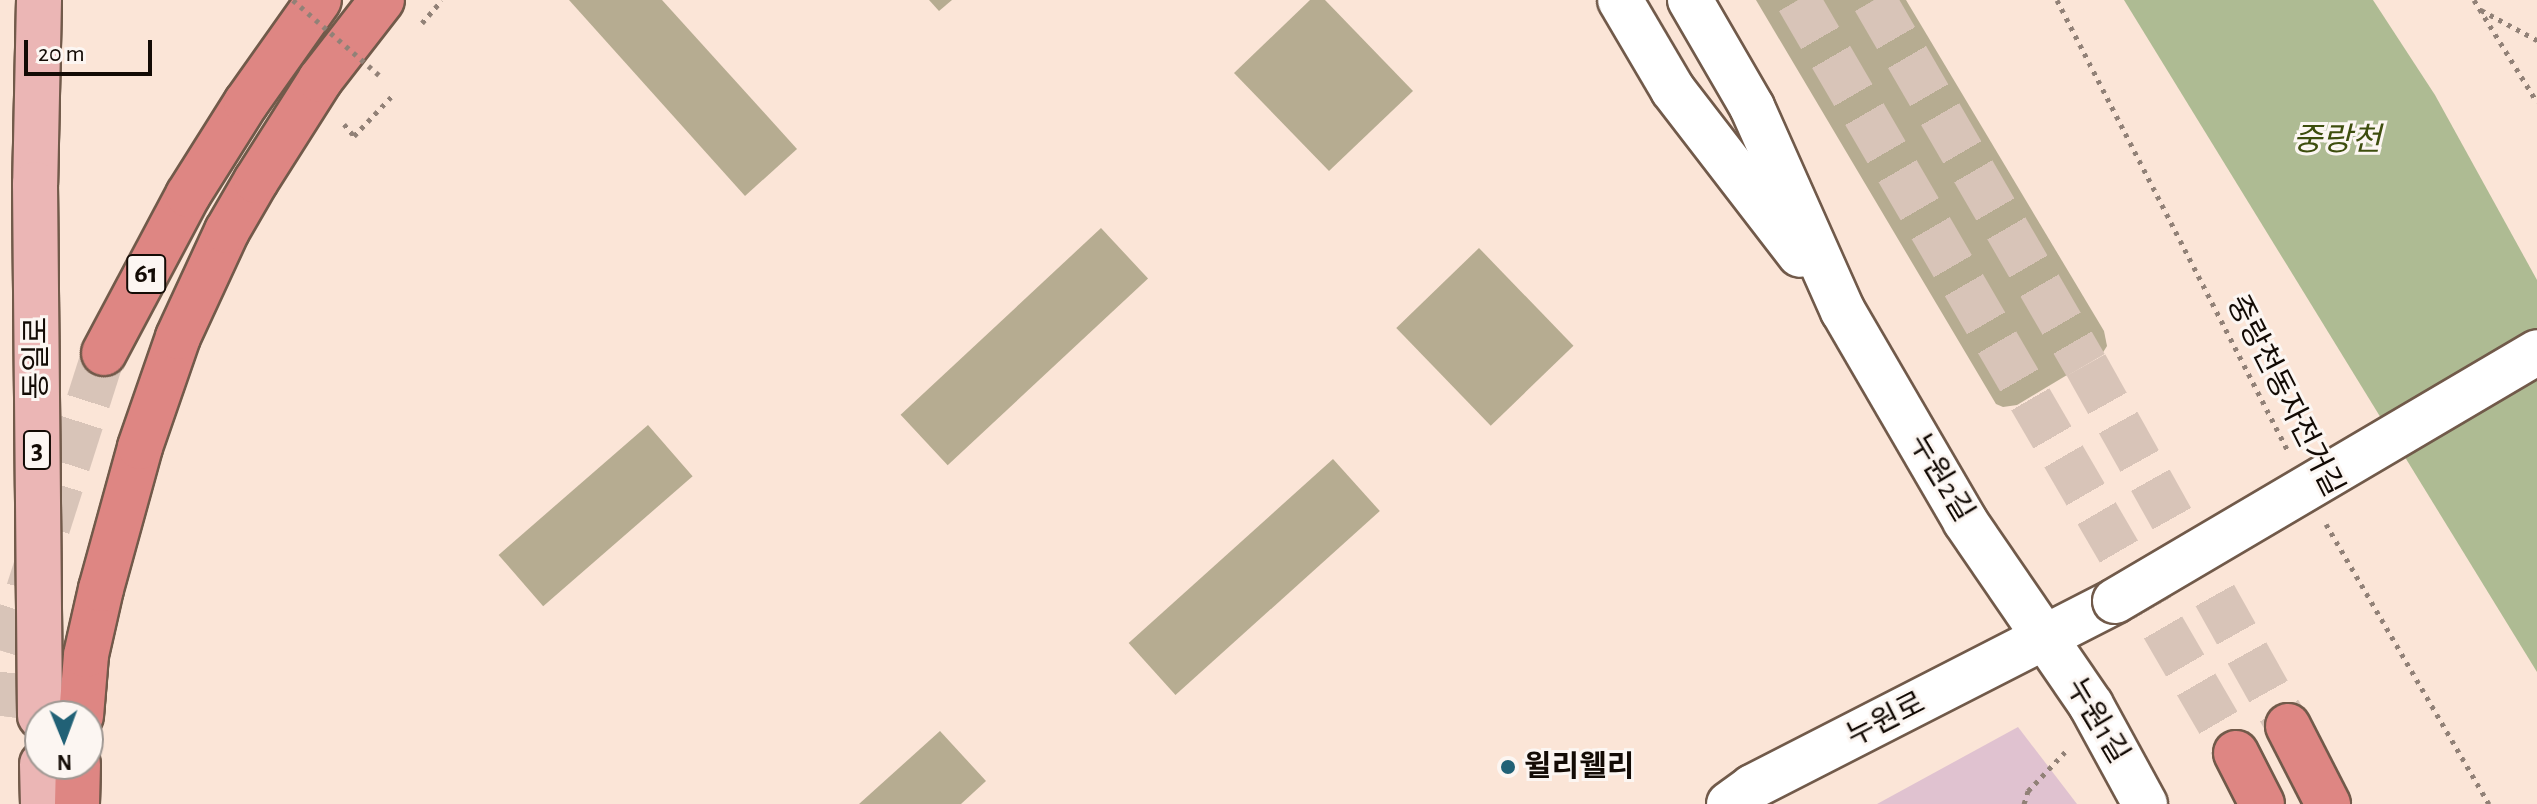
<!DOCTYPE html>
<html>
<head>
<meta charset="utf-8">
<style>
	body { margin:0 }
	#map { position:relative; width:2537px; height:804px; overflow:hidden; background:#fbe5d7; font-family:"Alegreya Sans","Noto Sans KR",sans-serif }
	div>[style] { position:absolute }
	.green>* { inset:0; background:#e0c2d0 }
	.water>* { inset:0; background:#aebb93 }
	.building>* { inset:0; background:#b6ac91; transform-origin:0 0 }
	.highway-tunnel>* { height:44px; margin-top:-22px; transform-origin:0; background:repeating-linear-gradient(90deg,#d8c4b8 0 44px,transparent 0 66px) }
	.path>* { height:5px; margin-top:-2.5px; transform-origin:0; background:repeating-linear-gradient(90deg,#918177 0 4px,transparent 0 10px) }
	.roads { filter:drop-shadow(2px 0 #715a4a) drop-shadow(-2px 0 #715a4a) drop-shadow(0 2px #715a4a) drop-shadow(0 -2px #715a4a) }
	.minor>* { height:44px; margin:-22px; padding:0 22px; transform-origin:22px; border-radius:22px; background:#fff }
	.major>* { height:44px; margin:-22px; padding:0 22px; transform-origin:22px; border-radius:22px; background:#ebb6b5 }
	.highway>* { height:44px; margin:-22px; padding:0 22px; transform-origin:22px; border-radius:22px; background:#de8683 }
	.path-bridge>* { height:5px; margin-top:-2.5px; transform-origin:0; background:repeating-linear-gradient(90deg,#918177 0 4px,transparent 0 10px) }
	.bridges { filter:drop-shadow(2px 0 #715a4a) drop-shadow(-2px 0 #715a4a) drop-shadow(0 2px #715a4a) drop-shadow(0 -2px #715a4a) }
	.minor-bridge>* { height:44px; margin:-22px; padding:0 22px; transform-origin:22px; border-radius:22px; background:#fff }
	.dots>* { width:22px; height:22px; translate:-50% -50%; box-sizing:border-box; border:4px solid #fcf6f2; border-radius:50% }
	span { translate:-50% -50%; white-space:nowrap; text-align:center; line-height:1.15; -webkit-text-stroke:6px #fcf6f2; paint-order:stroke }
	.shield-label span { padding:2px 6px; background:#fcf6f2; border:2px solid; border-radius:6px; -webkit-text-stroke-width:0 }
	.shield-label { font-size:28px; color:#130b05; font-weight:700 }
	.street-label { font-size:30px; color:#130b05 }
	.poi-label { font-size:30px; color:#130b05; font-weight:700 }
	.left { translate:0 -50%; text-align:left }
	.water-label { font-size:32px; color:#3d4d0d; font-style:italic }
	.north { position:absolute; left:24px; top:700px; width:80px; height:80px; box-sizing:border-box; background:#fcf6f2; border:2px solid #9f9893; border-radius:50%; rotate:179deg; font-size:22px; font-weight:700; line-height:32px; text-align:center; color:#130b05 }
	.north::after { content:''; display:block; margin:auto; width:28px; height:36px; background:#216176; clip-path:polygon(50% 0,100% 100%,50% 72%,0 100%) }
	.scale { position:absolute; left:24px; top:40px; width:128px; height:36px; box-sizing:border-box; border:4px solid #130b05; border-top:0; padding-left:10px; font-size:24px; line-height:28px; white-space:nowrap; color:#130b05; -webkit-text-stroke:6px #fcf6f2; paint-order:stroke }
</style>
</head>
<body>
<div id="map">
	<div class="green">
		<div style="clip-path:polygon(2018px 727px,2077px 804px,1877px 804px)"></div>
	</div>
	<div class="water">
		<div style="clip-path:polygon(2124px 0,2373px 0,2435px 95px,2537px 280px,2537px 672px)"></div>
	</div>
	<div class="building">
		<div style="clip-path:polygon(569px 0,662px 0,797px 149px,745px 196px)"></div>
		<div style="clip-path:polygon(929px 0,952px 0,939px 11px)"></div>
		<div style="clip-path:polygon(1310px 0,1325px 0,1413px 91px,1329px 171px,1234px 73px)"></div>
		<div style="clip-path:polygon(1756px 0,1906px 0,2104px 331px,2107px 346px,2102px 354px,2017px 405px,2003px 407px,1996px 404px)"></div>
		<div style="left:1101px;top:228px;width:69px;height:274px;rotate:47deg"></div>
		<div style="left:1479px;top:248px;width:136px;height:115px;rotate:46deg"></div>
		<div style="left:648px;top:425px;width:68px;height:198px;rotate:49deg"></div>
		<div style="left:1333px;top:459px;width:70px;height:275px;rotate:48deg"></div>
		<div style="clip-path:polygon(940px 731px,986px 781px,961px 804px,859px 804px)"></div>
	</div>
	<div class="highway-tunnel">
		<div style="left:1798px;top:0;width:871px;rotate:59.81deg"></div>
		<div style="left:1874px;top:0;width:422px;rotate:59.9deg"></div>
		<div style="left:2086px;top:365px;width:414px;rotate:60.8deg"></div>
		<div style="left:0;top:716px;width:64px;rotate:-82.8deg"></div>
		<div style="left:8px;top:653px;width:315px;rotate:-72.3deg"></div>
	</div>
	<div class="path">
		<div style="left:2057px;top:0;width:507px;rotate:62.88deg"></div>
		<div style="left:2474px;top:0;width:120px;rotate:58.3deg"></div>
		<div style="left:2481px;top:10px;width:64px;rotate:28.2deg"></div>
		<div style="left:422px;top:23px;width:30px;rotate:-49deg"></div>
		<div style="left:344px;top:124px;width:16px;rotate:50deg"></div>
		<div style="left:354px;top:136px;width:55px;rotate:-46.5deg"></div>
		<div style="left:2326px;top:524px;width:324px;rotate:59.8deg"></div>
		<div style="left:2024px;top:804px;width:14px;rotate:-73deg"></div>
		<div style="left:2028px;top:791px;width:55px;rotate:-46.5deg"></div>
	</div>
	<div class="roads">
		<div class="minor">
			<div style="left:1620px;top:0;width:104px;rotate:59.5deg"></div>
			<div style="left:1673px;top:90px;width:208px;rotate:52.4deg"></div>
			<div style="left:1690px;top:0;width:124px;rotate:59.9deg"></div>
			<div style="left:1752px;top:107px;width:223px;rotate:66deg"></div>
			<div style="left:1843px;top:311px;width:243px;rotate:59.8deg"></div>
			<div style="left:1965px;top:521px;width:223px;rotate:55.6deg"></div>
			<div style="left:2091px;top:705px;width:113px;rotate:61.4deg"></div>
			<div style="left:1729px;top:804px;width:29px;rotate:-36deg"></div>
			<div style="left:1752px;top:787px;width:408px;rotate:-27.1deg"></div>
		</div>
		<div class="major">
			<div style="left:39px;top:0;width:184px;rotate:91.2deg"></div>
			<div style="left:35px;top:184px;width:532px;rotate:89.46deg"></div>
			<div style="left:42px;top:764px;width:40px;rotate:88.6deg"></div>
		</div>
		<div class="highway">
			<div style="left:104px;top:353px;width:179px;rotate:-62deg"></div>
			<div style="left:188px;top:195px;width:109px;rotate:-57.8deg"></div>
			<div style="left:246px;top:103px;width:126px;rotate:-54.7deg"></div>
			<div style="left:81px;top:716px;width:61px;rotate:-85.3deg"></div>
			<div style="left:86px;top:655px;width:68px;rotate:-77.2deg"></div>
			<div style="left:101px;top:589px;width:147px;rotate:-74.6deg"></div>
			<div style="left:140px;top:447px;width:116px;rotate:-70.9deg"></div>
			<div style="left:178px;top:337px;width:117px;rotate:-65.2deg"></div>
			<div style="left:227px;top:231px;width:58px;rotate:-59.9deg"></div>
			<div style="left:256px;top:181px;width:120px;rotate:-57.6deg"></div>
			<div style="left:320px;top:80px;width:101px;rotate:-52.2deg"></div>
			<div style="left:2288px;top:726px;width:88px;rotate:62.9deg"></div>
			<div style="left:2236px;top:753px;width:57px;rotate:63deg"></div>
			<div style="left:77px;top:804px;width:40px;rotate:-88.6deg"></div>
		</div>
	</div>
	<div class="path-bridge">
		<div style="left:293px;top:0;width:116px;rotate:41.1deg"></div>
	</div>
	<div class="bridges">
		<div class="minor-bridge">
			<div style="left:2115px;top:601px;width:490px;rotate:-30.5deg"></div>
		</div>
	</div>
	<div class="dots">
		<div style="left:1508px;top:767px;background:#216176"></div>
	</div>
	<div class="shield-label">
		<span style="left:146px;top:274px">61</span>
		<span style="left:37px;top:450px">3</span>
	</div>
	<div class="street-label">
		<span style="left:37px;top:358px;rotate:-90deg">동일로</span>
		<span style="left:2285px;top:396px;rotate:63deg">중랑천동자전거길</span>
		<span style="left:1941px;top:478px;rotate:59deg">누원2길</span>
		<span style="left:1886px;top:720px;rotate:-27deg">누원로</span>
		<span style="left:2097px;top:721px;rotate:59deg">누원1길</span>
	</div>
	<div class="poi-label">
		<span class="left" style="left:1524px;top:767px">윌리웰리</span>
	</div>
	<div class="water-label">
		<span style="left:2337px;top:140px">중랑천</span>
	</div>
	<div class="north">N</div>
	<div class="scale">20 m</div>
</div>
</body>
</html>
